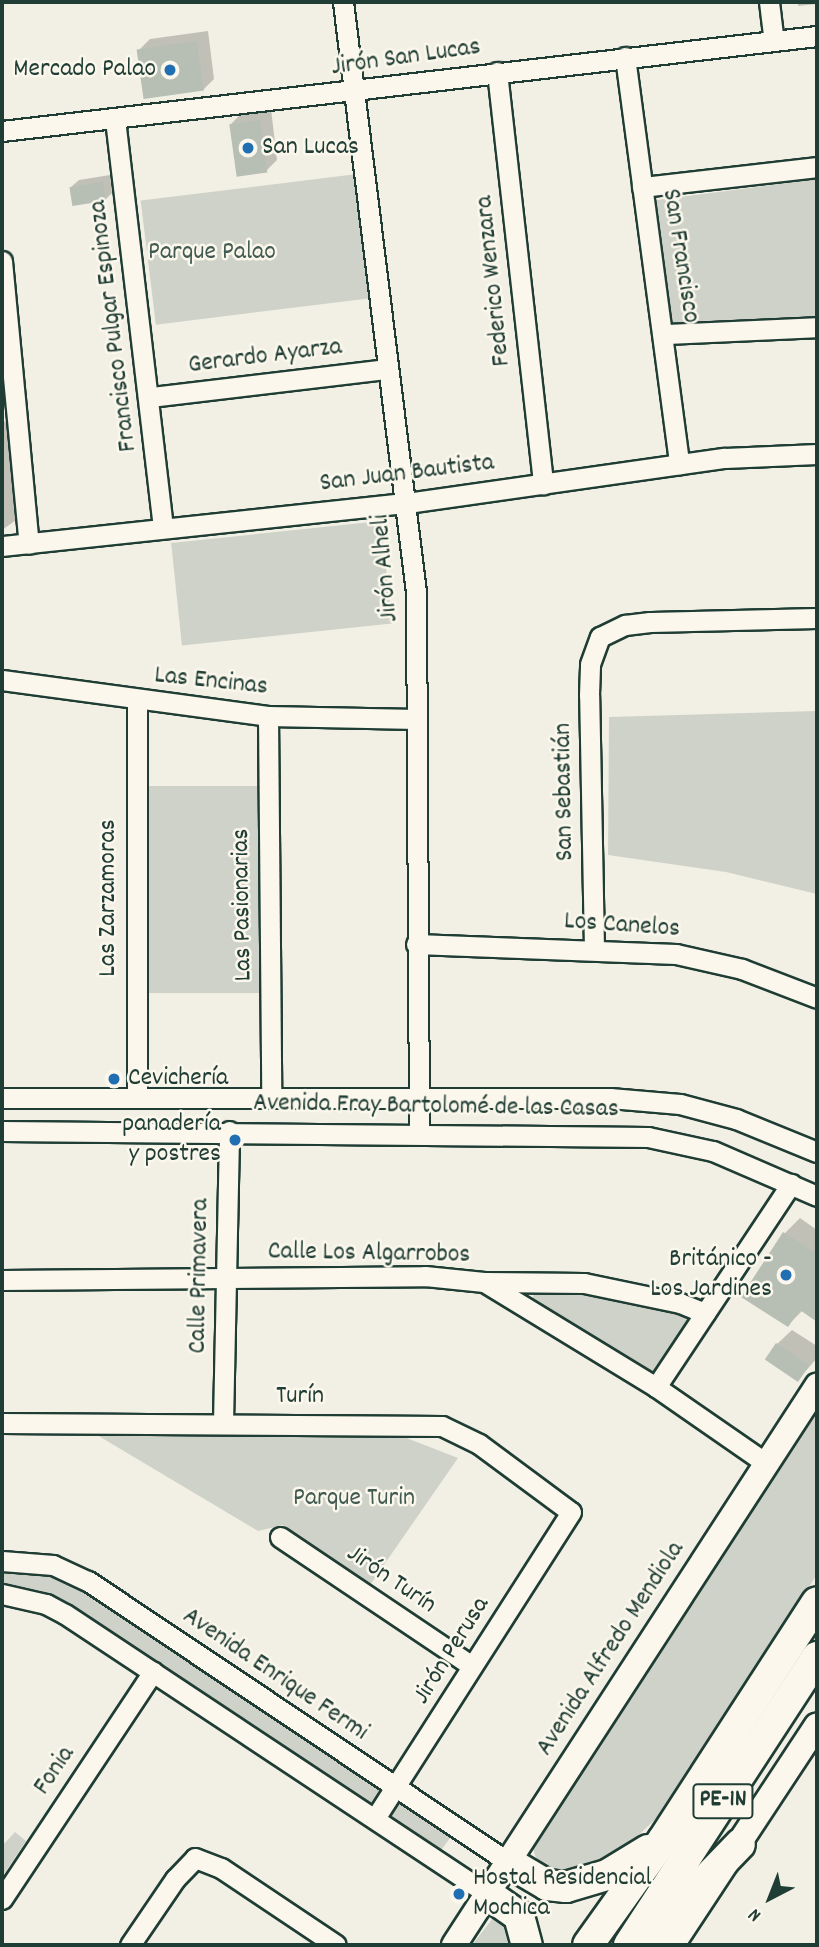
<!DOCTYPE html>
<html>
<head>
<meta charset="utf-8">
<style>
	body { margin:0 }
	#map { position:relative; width:819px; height:1947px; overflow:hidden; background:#f2f0e5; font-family:Dekko,sans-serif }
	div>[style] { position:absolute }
	.green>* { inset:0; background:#cfd2c8; transform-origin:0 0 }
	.shadow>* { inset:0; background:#0003 }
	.building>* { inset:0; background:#b7beb3; transform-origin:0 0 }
	.roads { filter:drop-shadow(2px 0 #1f3d34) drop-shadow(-2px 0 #1f3d34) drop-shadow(0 2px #1f3d34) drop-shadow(0 -2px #1f3d34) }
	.minor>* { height:19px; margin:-9.5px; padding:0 9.5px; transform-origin:9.5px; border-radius:9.5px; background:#fbf7ec }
	.major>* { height:24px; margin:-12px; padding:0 12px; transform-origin:12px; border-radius:12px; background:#fbf7ec }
	.highway>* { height:30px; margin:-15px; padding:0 15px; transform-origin:15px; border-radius:15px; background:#fbf7ec }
	.dots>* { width:19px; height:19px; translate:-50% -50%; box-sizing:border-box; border:4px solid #fbf7ec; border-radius:50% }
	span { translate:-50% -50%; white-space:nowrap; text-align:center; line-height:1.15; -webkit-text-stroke:5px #fbf7ec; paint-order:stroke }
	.shield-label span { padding:2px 5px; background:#fbf7ec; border:2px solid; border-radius:5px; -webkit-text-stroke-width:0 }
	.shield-label { font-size:24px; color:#1f3d34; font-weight:700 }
	.street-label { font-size:26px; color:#1f3d34 }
	.poi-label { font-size:26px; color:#1f3d34 }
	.right { translate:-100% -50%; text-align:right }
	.left { translate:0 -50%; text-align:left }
	.park-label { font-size:26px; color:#425b52 }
	.frame { position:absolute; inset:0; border:4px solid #1f3d34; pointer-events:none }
	.north { position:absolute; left:735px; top:1863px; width:70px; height:70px; -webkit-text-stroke:5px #fbf7ec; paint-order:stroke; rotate:222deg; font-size:19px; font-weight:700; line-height:28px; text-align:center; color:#1f3d34 }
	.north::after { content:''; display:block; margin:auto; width:24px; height:32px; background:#1f3d34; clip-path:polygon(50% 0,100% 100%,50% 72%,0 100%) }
</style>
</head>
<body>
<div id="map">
	<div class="green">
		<div style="left:357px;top:174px;width:125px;height:218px;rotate:83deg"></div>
		<div style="clip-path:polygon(817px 179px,817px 318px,671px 325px,652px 210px,657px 200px)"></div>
		<div style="left:381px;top:521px;width:103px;height:211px;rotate:84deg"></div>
		<div style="clip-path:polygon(817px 711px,817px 894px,726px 872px,608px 855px,609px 717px)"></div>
		<div style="left:141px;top:786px;width:119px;height:207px"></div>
		<div style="clip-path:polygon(536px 1287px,681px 1308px,690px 1326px,653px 1375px,531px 1303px)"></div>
		<div style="clip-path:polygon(817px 1404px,817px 1574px,687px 1786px,662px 1813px,610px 1862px,566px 1877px,539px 1867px,532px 1846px)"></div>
		<div style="clip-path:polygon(97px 1435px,404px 1437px,458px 1458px,370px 1585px,283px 1525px,258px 1531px)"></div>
		<div style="clip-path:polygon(2px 1570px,42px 1571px,78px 1583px,453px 1834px,439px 1853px,79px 1610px,39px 1590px,2px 1588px)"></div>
		<div style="clip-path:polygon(15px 1832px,26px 1841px,2px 1877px,2px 1846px)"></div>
		<div style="clip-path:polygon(493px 1918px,508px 1919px,514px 1945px,472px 1945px)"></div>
	</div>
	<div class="shadow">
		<div style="clip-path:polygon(798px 2px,817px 2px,817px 4px,798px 6px)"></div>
		<div style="clip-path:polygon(208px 31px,214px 79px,203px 90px,139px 50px,150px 39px)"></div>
		<div style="clip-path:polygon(271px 109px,277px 160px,266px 171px,231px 124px,242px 113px)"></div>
		<div style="clip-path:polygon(110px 175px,112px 193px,105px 200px,71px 187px,79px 180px)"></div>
		<div style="clip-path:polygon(11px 420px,19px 518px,2px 530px,2px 422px)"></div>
		<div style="clip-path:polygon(800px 1218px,817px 1230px,817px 1320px,803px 1310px,788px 1325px,785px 1233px)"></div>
		<div style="clip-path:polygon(792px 1330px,817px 1346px,817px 1358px,798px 1380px,777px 1344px)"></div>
	</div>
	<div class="building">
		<div style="left:197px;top:41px;width:50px;height:61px;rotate:82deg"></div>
		<div style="left:260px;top:120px;width:53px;height:31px;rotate:82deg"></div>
		<div style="left:103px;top:182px;width:19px;height:34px;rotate:81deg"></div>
		<div style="clip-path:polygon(783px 1232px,817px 1254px,817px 1322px,800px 1310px,788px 1327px,741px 1297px)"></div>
		<div style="left:776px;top:1343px;width:40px;height:20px;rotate:34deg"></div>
	</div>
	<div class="roads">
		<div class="minor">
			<div style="left:343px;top:2px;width:594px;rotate:82.95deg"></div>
			<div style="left:416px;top:592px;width:541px;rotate:89.68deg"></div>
			<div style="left:769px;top:2px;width:38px;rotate:83deg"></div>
			<div style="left:625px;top:57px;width:411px;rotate:82.4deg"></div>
			<div style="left:497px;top:72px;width:415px;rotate:83.6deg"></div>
			<div style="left:115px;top:119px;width:412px;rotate:83.3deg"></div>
			<div style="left:2px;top:131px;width:821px;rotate:-6.65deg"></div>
			<div style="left:642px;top:187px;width:176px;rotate:-6.5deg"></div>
			<div style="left:2px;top:261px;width:284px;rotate:84.6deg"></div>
			<div style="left:665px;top:334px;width:152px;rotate:-2.6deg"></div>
			<div style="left:151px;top:397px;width:237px;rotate:-6.8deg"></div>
			<div style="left:2px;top:546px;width:407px;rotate:-6.1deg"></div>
			<div style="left:407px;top:503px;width:321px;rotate:-8.1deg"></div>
			<div style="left:725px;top:458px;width:92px;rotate:-2.5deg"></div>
			<div style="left:2px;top:680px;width:268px;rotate:7.7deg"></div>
			<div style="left:268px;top:716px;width:149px;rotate:1.2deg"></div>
			<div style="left:137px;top:701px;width:395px;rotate:90deg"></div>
			<div style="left:268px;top:716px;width:379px;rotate:89.5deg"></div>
			<div style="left:416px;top:944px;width:260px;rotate:2.2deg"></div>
			<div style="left:676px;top:954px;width:68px;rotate:12.8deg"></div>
			<div style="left:742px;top:969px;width:80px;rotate:21.1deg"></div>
			<div style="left:594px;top:948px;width:253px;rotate:-91.1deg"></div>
			<div style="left:589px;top:695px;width:31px;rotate:-88deg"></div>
			<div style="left:590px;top:664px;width:29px;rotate:-70deg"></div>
			<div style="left:600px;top:637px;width:28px;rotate:-26deg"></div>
			<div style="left:625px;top:625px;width:25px;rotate:-7deg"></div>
			<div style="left:650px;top:622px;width:167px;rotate:-1.4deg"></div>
			<div style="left:2px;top:1098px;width:608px"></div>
			<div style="left:610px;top:1098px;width:70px;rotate:4.9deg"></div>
			<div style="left:680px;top:1104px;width:58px;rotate:15deg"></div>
			<div style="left:736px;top:1119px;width:87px;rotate:22.2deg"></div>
			<div style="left:2px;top:1131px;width:646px;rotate:0.53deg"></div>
			<div style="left:648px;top:1137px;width:66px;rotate:12.2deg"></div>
			<div style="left:713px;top:1151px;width:113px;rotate:23.4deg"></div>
			<div style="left:2px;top:1280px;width:423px;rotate:-0.5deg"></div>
			<div style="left:425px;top:1276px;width:59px;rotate:5.8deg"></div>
			<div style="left:484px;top:1282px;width:202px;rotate:31.4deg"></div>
			<div style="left:656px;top:1387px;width:135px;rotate:34.7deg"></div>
			<div style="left:486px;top:1282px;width:98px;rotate:0.6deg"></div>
			<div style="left:584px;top:1283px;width:98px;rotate:11.8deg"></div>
			<div style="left:680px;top:1303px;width:27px;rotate:22deg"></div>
			<div style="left:656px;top:1387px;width:244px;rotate:-56.4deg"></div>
			<div style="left:2px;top:1423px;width:440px;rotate:0.4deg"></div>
			<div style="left:442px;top:1426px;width:41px;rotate:25.9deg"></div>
			<div style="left:479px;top:1444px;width:114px;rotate:36.5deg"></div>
			<div style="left:571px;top:1512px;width:362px;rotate:122.6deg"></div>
			<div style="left:223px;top:1423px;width:292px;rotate:-88.8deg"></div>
			<div style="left:280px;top:1537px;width:231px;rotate:33.9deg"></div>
			<div style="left:2px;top:1561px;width:51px;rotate:4.5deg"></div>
			<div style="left:53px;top:1565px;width:38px;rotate:25deg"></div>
			<div style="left:88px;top:1581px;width:505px;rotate:33.78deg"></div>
			<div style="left:2px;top:1594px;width:45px;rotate:12.8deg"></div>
			<div style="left:46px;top:1604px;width:21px;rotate:28deg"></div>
			<div style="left:65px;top:1614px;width:509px;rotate:33.53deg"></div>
			<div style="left:2px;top:1899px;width:273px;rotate:-56.4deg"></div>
			<div style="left:130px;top:1945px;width:80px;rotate:-55.7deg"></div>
			<div style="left:175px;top:1879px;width:29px;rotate:-46deg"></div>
			<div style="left:195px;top:1858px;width:28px;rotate:21deg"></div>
			<div style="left:221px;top:1868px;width:138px;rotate:33.8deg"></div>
		</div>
		<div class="major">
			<div style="left:454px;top:1945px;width:667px;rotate:-57deg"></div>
			<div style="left:672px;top:1945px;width:263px;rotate:-56.6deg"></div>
		</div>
		<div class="highway">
			<div style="left:508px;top:1862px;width:45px;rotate:30.5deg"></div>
			<div style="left:547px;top:1885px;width:19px;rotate:6deg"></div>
			<div style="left:566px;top:1887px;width:43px;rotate:-16.3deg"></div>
			<div style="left:607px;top:1875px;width:48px;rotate:-31.4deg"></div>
			<div style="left:489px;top:1895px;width:37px;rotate:35deg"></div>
			<div style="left:519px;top:1916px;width:30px;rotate:75deg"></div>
			<div style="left:650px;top:1937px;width:129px;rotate:-45.9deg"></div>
			<div style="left:588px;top:1945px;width:129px;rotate:-54.5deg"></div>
			<div style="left:663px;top:1840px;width:283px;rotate:-57.1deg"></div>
			<div style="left:629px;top:1945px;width:344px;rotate:-56.9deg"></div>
		</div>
	</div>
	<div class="dots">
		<div style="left:170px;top:70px;background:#1f6fb2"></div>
		<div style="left:248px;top:148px;background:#1f6fb2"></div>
		<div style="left:114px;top:1079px;background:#1f6fb2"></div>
		<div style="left:235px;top:1140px;background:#1f6fb2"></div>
		<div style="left:786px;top:1275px;background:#1f6fb2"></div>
		<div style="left:459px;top:1894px;background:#1f6fb2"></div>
	</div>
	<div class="shield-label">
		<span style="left:723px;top:1801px">PE-1N</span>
	</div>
	<div class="street-label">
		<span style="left:406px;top:58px;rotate:-8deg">Jirón San Lucas</span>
		<span style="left:680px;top:256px;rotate:81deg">San Francisco</span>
		<span style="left:494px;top:281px;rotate:-96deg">Federico Wenzara</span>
		<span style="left:114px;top:326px;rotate:-97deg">Francisco Pulgar Espinoza</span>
		<span style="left:265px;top:357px;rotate:-7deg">Gerardo Ayarza</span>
		<span style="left:407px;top:474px;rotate:-7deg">San Juan Bautista</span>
		<span style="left:386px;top:568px;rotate:-95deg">Jirón Alheli</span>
		<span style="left:211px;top:682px;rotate:6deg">Las Encinas</span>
		<span style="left:565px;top:792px;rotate:-91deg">San Sebastián</span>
		<span style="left:109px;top:898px;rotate:-90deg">Las Zarzamoras</span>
		<span style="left:243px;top:905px;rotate:-91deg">Las Pasionarias</span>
		<span style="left:622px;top:926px;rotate:4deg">Los Canelos</span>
		<span style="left:436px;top:1107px;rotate:1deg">Avenida Fray Bartolomé de las Casas</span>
		<span style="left:369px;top:1254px;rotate:1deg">Calle Los Algarrobos</span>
		<span style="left:200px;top:1276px;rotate:-89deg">Calle Primavera</span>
		<span style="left:300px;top:1397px">Turín</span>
		<span style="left:391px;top:1580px;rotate:34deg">Jirón Turín</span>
		<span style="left:611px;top:1649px;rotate:-57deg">Avenida Alfredo Mendiola</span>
		<span style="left:452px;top:1651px;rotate:-58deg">Jirón Perusa</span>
		<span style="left:275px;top:1675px;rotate:34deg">Avenida Enrique Fermi</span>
		<span style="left:55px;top:1771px;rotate:-56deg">Fonia</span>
	</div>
	<div class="poi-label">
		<span class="right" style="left:156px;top:70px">Mercado Palao</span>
		<span class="left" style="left:262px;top:148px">San Lucas</span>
		<span class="left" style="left:128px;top:1079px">Cevichería</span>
		<span class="right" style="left:221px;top:1140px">panadería<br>y postres</span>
		<span class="right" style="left:772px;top:1275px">Británico -<br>Los Jardines</span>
		<span class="left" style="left:473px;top:1894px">Hostal Residencial<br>Mochica</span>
	</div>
	<div class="park-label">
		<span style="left:212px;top:253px">Parque Palao</span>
		<span style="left:354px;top:1499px">Parque Turin</span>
	</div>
	<div class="frame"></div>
	<div class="north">N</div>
</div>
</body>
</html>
